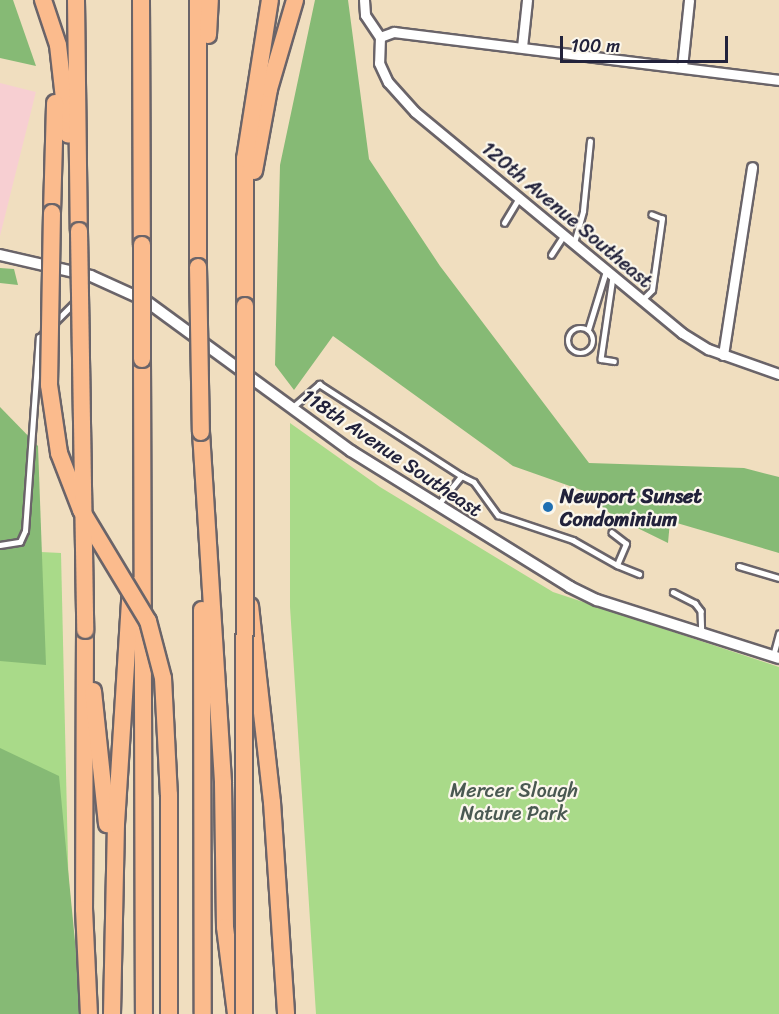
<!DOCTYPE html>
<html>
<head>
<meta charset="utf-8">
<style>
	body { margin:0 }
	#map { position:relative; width:779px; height:1014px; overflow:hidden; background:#f0debf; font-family:Sriracha,sans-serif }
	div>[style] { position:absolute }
	.built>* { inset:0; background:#f7cfd2; transform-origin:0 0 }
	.green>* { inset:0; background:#a9da89 }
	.forest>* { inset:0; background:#86ba75 }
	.roads { filter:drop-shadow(2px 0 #6a6469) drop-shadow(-2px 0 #6a6469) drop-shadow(0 2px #6a6469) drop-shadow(0 -2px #6a6469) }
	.service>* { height:4.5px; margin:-2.25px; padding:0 2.25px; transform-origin:2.25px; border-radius:2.25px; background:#fff }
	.service>.ring { margin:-2.25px; padding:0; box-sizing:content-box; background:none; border:4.5px solid #fff; border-radius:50% }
	.minor>* { height:9px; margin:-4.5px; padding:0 4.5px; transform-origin:4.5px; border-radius:4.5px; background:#fff }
	.tertiary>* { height:10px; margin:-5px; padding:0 5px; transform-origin:5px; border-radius:5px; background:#fff }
	.motorway>* { height:16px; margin:-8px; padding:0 8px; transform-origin:8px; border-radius:8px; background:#fbbb8d }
	.bridges { filter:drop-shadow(2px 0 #6a6469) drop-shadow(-2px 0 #6a6469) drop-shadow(0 2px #6a6469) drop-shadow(0 -2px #6a6469) }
	.motorway-bridge>* { height:16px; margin:-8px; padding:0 8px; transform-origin:8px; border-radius:8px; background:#fbbb8d }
	.dots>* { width:16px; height:16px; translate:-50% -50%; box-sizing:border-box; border:3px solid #fbf7ec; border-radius:50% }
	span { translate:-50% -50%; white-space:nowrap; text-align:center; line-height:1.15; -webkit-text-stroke:4.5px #fbf7ec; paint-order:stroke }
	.street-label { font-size:20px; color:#22223b }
	.poi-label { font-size:20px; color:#22223b; font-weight:700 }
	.left { translate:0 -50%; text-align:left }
	.park-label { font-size:20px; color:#4a5952 }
	.scale { position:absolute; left:560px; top:36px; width:168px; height:27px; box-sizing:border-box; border:3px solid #22223b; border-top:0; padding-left:8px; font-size:18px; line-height:21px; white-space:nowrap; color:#22223b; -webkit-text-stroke:4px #fbf7ec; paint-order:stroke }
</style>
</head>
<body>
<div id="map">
	<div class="built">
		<div style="left:0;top:83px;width:37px;height:160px;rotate:14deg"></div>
	</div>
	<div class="green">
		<div style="clip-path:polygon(290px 423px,380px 487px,553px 592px,779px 667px,779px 1014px,316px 1014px,290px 607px)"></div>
		<div style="clip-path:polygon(0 550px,61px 553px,71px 992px,0 1014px)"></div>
	</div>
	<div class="forest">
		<div style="clip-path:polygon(0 0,13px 0,36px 66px,0 58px)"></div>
		<div style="clip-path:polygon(315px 0,348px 0,369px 159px,440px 266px,589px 463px,744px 468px,779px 477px,779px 553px,670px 521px,668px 543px,613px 516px,584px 491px,513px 466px,333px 336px,294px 390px,275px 365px,280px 165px)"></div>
		<div style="clip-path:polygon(0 268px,14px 269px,18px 285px,0 283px)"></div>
		<div style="clip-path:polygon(0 407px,38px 446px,46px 665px,0 661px)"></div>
		<div style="clip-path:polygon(0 748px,59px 776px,82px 1014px,0 1014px)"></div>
	</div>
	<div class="roads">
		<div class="service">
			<div style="left:504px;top:223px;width:29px;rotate:-59deg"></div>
			<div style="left:574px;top:243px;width:33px;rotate:-74deg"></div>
			<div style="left:583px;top:211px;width:70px;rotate:-84.3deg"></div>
			<div style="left:551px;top:255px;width:24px;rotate:-57deg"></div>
			<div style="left:613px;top:277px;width:83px;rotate:98.3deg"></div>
			<div style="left:601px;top:359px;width:13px;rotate:9deg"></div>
			<div style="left:642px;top:300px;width:14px;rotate:-45deg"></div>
			<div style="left:652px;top:290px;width:72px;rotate:-82deg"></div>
			<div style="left:662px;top:219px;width:11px;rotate:-158deg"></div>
			<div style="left:54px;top:323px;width:31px;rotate:-45deg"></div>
			<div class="ring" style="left:568px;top:328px;width:21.5px;height:21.5px"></div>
			<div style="left:588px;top:330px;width:62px;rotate:-73deg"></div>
			<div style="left:293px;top:407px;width:35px;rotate:-41deg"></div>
			<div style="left:319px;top:384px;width:170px;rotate:32.8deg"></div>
			<div style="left:462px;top:476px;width:36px;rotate:129deg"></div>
			<div style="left:462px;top:476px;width:13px;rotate:27deg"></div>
			<div style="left:474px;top:482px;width:41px;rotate:54deg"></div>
			<div style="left:498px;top:515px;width:79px;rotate:18.4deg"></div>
			<div style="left:573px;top:540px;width:51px;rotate:29.6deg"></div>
			<div style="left:617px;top:565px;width:23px;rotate:-67deg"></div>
			<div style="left:626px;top:544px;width:18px;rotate:-142deg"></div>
			<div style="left:0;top:545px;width:20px;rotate:-9deg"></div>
			<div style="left:20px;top:542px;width:12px;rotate:-66deg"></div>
			<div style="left:25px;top:531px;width:194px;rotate:-85.9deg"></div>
			<div style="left:39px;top:338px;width:7px;rotate:-45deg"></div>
			<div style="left:617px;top:565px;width:24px;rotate:22deg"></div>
			<div style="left:739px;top:566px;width:42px;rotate:16.7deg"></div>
			<div style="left:673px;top:592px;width:25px;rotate:27deg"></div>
			<div style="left:695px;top:603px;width:10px;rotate:53deg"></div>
			<div style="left:701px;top:611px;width:23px;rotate:88deg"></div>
			<div style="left:773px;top:656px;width:23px;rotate:-75deg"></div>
		</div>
		<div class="minor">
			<div style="left:364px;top:0;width:15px;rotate:86deg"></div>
			<div style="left:365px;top:15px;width:27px;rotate:56deg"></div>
			<div style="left:380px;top:37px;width:26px;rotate:92deg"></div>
			<div style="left:379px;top:63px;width:21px;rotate:65deg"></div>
			<div style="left:388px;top:82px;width:40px;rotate:48deg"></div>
			<div style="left:415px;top:112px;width:347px;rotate:39.6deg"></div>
			<div style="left:682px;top:333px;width:31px;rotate:32deg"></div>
			<div style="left:708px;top:349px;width:75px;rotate:19.4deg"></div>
			<div style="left:380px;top:37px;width:15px;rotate:-20deg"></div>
			<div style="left:394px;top:32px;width:388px;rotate:7.1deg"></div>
			<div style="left:522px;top:47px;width:47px;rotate:-83.9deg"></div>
			<div style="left:682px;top:67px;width:67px;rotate:-84deg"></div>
			<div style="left:723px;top:355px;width:190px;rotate:-81.2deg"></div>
		</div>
		<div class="tertiary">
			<div style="left:0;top:255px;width:93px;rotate:13deg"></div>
			<div style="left:91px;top:276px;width:60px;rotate:24.4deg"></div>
			<div style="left:146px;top:301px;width:254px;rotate:36.2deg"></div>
			<div style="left:351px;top:451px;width:258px;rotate:31.8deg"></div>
			<div style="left:570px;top:587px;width:30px;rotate:26deg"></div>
			<div style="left:597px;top:600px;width:191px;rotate:17.7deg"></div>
		</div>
		<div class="motorway">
			<div style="left:43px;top:0;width:47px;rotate:71.6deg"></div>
			<div style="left:58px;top:45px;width:90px;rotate:83.6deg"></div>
			<div style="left:76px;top:0;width:231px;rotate:89.3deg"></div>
			<div style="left:141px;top:0;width:245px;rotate:89.8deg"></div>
			<div style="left:198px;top:0;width:267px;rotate:90deg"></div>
			<div style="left:208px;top:35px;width:35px;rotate:-87deg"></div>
			<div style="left:254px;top:171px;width:83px;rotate:-79.6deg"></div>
			<div style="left:269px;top:89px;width:93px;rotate:-73.7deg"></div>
			<div style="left:52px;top:213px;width:110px;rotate:-88.4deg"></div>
			<div style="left:245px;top:306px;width:147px;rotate:-90deg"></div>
			<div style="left:245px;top:159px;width:161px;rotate:-81.1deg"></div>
			<div style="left:142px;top:359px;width:655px;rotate:89.83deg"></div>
			<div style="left:201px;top:432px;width:352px;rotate:86.4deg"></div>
			<div style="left:223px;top:783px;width:144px;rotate:89.2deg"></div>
			<div style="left:225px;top:927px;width:88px;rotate:82.8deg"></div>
			<div style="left:250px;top:606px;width:197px;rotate:83.6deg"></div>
			<div style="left:272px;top:802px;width:212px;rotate:86.2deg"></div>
			<div style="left:202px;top:610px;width:404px;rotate:89.9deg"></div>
			<div style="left:85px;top:630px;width:279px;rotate:90.2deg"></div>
			<div style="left:84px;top:909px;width:105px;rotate:87.3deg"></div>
			<div style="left:93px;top:691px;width:134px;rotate:84deg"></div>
			<div style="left:112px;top:1014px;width:190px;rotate:-88.8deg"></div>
			<div style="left:116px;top:824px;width:240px;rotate:-86.4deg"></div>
		</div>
	</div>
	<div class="bridges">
		<div class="motorway-bridge">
			<div style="left:52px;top:213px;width:172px;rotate:91deg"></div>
			<div style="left:49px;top:385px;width:69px;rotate:81.6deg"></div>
			<div style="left:59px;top:453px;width:61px;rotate:68.9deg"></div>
			<div style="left:81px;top:510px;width:130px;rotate:58.9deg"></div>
			<div style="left:148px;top:621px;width:59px;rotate:75.3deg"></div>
			<div style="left:163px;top:678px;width:117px;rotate:87.1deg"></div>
			<div style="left:169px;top:795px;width:219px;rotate:90deg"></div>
			<div style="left:79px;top:231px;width:399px;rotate:89.1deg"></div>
			<div style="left:142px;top:245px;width:114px;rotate:90deg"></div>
			<div style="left:198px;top:267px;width:165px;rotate:89deg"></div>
			<div style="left:244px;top:1014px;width:708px;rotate:-89.92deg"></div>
		</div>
	</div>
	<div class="dots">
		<div style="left:548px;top:507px;background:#1f6fb2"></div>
	</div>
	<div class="street-label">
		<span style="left:567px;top:215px;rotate:40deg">120th Avenue Southeast</span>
		<span style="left:392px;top:453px;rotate:34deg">118th Avenue Southeast</span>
	</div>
	<div class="poi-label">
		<span class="left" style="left:560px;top:508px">Newport Sunset<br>Condominium</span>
	</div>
	<div class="park-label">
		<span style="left:514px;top:802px">Mercer Slough<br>Nature Park</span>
	</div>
	<div class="scale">100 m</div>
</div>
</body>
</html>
